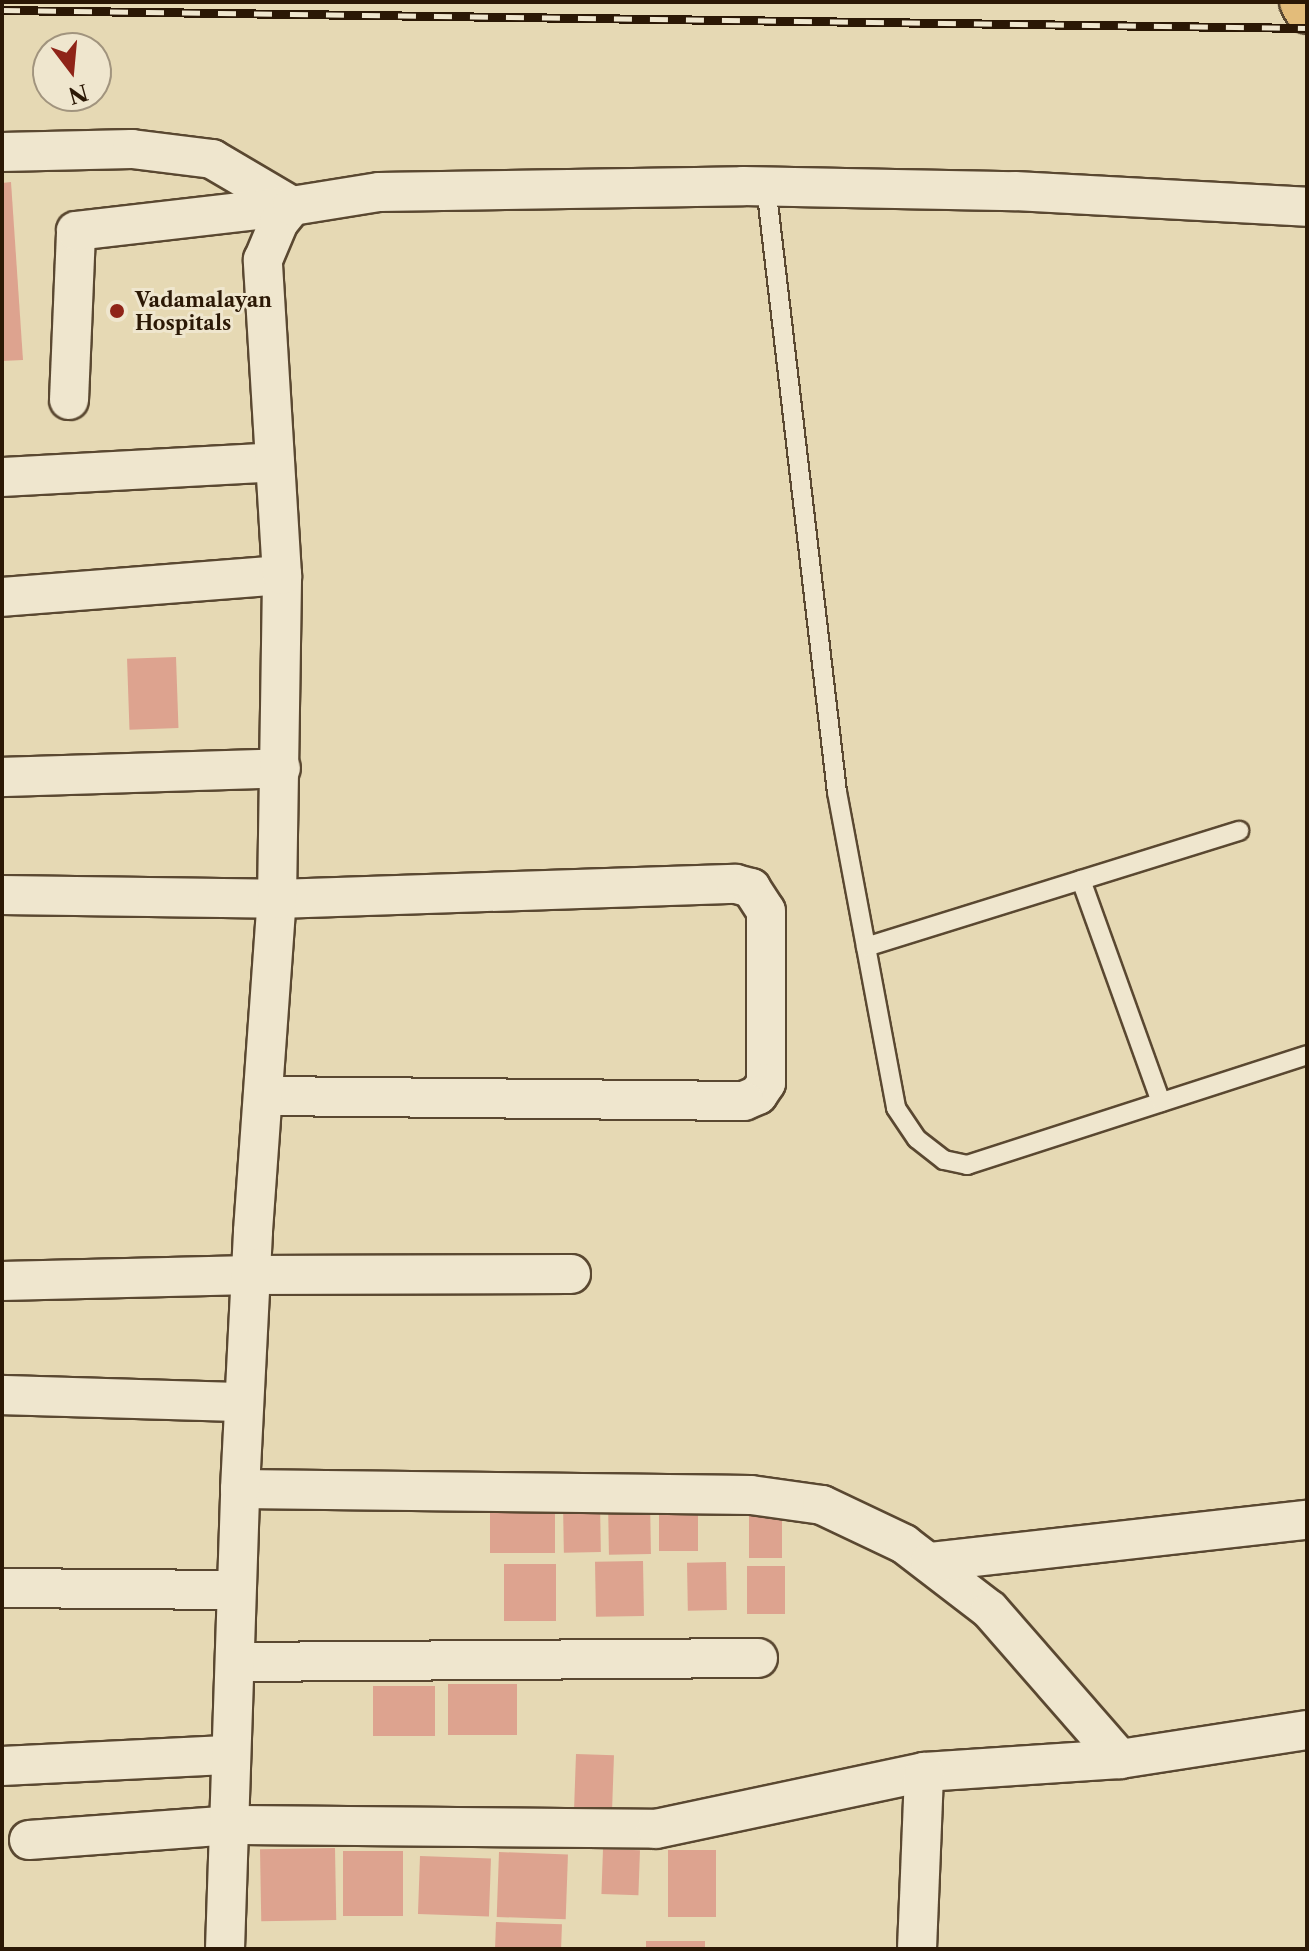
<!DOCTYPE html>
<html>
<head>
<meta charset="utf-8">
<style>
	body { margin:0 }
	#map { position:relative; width:1309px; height:1951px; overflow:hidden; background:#e6d9b4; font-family:"Libre Caslon Text",serif }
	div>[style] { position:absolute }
	.building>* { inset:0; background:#dda38f; transform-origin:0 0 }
	.roads { filter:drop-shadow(2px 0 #5a4831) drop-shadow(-2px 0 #5a4831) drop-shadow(0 2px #5a4831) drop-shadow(0 -2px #5a4831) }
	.lane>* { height:18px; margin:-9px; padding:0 9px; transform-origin:9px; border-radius:9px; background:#efe6ce }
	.street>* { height:38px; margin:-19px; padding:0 19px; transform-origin:19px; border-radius:19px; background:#efe6ce }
	.primary>* { height:44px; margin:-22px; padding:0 22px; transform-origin:22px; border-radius:22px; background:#e3bc7a }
	.rail>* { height:9px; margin-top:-4.5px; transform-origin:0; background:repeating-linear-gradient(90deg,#efe6ce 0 18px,#2b1805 0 36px); box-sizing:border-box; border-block:2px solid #2b1805 }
	.dots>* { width:22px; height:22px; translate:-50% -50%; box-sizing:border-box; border:4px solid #efe6ce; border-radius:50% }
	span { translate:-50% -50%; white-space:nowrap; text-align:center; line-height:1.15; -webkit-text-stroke:6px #efe6ce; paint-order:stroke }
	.poi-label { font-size:20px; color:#2b1805; font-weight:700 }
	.left { translate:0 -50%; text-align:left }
	.frame { position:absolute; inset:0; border:4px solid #2b1805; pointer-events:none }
	.north { position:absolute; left:32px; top:32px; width:80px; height:80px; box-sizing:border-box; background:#efe6ce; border:2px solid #a1947e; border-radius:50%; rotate:164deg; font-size:22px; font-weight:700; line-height:32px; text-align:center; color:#2b1805 }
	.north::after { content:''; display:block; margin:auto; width:28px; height:36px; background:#8f2418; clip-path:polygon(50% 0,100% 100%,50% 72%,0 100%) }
</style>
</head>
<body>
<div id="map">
	<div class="building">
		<div style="clip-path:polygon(11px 182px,23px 360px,2px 361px,2px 183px)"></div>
		<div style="left:176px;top:657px;width:71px;height:49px;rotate:88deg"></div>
		<div style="left:555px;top:1500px;width:53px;height:65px;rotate:90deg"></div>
		<div style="left:650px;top:1500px;width:54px;height:42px;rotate:89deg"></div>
		<div style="left:659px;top:1501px;width:39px;height:50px"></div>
		<div style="left:600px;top:1503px;width:49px;height:37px;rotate:89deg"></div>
		<div style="left:749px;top:1503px;width:33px;height:55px"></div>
		<div style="left:643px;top:1561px;width:55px;height:48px;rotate:89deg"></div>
		<div style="left:726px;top:1562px;width:48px;height:39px;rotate:89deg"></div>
		<div style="left:504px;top:1564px;width:52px;height:57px"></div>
		<div style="left:785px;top:1566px;width:48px;height:38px;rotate:90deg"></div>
		<div style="left:448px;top:1684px;width:69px;height:51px"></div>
		<div style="left:373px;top:1686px;width:62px;height:50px"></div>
		<div style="left:576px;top:1754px;width:38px;height:60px;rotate:2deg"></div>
		<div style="left:335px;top:1848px;width:72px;height:75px;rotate:89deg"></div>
		<div style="left:603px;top:1849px;width:37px;height:45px;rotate:2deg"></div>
		<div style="left:668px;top:1850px;width:48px;height:67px"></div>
		<div style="left:343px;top:1851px;width:60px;height:65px"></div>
		<div style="left:499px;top:1852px;width:69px;height:65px;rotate:2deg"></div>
		<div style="left:420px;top:1856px;width:71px;height:58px;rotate:2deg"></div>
		<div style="left:496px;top:1922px;width:66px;height:27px;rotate:2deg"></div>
		<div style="left:705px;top:1941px;width:8px;height:59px;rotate:90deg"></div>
	</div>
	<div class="roads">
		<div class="lane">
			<div style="left:766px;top:186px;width:610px;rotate:83.32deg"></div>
			<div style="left:837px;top:792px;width:321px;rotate:79.4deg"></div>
			<div style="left:896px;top:1108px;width:37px;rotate:56deg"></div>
			<div style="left:917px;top:1139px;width:34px;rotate:38deg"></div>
			<div style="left:944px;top:1160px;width:24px;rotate:12deg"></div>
			<div style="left:967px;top:1165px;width:357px;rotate:-17.9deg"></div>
			<div style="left:1081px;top:880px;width:236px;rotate:70.2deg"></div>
			<div style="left:866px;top:947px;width:391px;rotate:-17.3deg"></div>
		</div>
		<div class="street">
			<div style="left:2px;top:152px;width:130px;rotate:-1.3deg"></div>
			<div style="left:132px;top:149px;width:81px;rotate:7.1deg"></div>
			<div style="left:212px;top:159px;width:93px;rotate:30.4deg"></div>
			<div style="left:69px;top:400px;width:169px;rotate:-87.6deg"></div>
			<div style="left:76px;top:231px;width:217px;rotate:-6.6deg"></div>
			<div style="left:2px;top:477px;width:273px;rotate:-3.1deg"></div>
			<div style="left:2px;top:597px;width:281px;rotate:-4.5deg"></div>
			<div style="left:2px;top:777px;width:279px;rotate:-1.8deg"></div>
			<div style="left:2px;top:895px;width:275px;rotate:0.8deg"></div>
			<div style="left:277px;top:899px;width:459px;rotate:-1.9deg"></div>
			<div style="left:736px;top:884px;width:16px;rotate:15deg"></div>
			<div style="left:751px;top:888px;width:27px;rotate:57deg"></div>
			<div style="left:766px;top:911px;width:172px;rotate:90deg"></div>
			<div style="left:766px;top:1083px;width:14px;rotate:124deg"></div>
			<div style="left:758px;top:1095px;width:15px;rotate:157deg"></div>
			<div style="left:744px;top:1101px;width:480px;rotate:-179.4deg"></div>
			<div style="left:2px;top:1281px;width:249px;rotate:-1.4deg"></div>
			<div style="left:251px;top:1275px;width:320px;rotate:-0.2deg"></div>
			<div style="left:2px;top:1395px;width:242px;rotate:1.7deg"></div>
			<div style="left:240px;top:1489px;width:511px;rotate:0.67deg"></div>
			<div style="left:751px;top:1495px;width:72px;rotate:8deg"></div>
			<div style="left:822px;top:1505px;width:91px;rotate:25.4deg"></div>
			<div style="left:904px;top:1544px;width:108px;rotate:37.5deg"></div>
			<div style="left:990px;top:1610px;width:198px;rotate:48.9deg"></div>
			<div style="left:930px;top:1562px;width:379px;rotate:-6.4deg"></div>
			<div style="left:2px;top:1588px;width:233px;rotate:0.5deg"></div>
			<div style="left:236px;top:1662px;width:522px;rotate:-0.44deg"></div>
			<div style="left:2px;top:1766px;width:229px;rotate:-2.8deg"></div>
			<div style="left:29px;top:1840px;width:203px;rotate:-4.2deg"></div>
			<div style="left:231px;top:1825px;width:425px;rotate:0.5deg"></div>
			<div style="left:656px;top:1829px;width:274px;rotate:-12deg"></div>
			<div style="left:924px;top:1772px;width:196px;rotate:-3.8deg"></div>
			<div style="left:1120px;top:1759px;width:189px;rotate:-8.8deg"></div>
			<div style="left:225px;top:1949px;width:460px;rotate:-88.1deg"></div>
			<div style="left:240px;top:1489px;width:258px;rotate:-87.1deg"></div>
			<div style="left:253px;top:1231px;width:333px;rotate:-85.9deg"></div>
			<div style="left:277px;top:899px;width:324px;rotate:-89.1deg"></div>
			<div style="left:282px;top:575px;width:316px;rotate:-93.5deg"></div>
			<div style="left:263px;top:260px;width:41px;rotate:-67.2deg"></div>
			<div style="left:279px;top:222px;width:21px;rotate:-51deg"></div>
			<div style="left:292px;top:206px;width:88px;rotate:-9.1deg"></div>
			<div style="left:379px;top:192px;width:364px;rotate:-0.9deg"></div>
			<div style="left:743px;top:186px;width:272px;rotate:1.1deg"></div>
			<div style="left:1015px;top:191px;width:292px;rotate:3.1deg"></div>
			<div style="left:917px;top:1949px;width:177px;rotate:-87.7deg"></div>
		</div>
		<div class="primary">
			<div style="left:1302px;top:2px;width:10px;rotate:61deg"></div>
		</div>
	</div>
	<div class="rail">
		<div style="left:2px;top:10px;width:1305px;rotate:0.79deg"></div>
	</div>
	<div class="dots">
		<div style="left:117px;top:311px;background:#8f2418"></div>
	</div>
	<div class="poi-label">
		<span class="left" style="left:135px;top:312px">Vadamalayan<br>Hospitals</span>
	</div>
	<div class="frame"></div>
	<div class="north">N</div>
</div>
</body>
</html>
